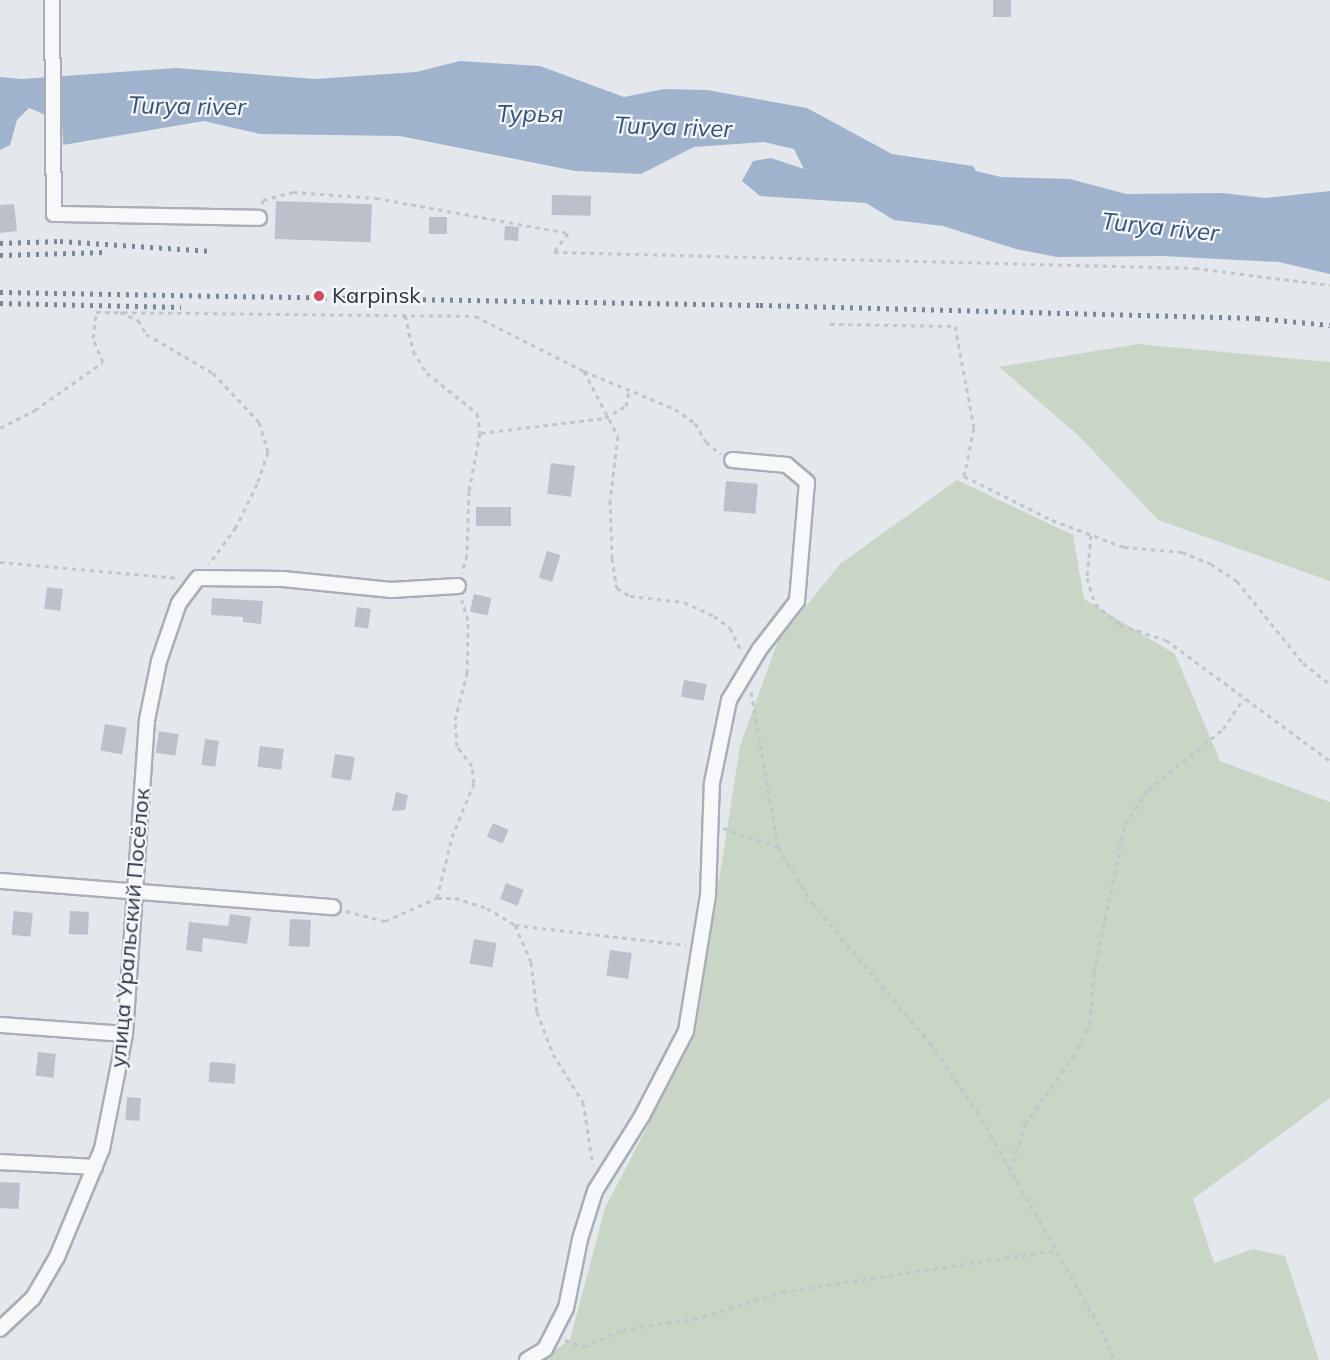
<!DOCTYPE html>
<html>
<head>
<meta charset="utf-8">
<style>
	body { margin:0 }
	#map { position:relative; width:1330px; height:1360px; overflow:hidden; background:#e4e7ec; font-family:Mulish,sans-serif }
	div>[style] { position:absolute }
	.green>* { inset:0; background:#c9d6c5 }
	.water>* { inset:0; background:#9fb4cc }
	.building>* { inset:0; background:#bbc0ca; transform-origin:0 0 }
	.path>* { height:3px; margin-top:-1.5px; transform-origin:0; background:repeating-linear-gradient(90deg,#c2c5cb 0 4.5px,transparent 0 9px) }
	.roads { filter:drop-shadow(2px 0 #a9aeb7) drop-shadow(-2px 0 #a9aeb7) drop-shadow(0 2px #a9aeb7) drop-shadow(0 -2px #a9aeb7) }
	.minor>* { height:14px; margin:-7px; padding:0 7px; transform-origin:7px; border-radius:7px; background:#f7f8fa }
	.rail>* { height:4.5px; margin-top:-2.25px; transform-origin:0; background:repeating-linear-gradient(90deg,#7d8696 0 3px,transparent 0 9px) }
	.dots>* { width:16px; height:16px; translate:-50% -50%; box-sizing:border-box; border:3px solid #f4f6f9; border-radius:50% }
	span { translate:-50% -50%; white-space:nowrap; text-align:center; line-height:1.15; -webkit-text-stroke:4.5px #f4f6f9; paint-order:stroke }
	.poi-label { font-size:22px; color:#2b3445 }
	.left { translate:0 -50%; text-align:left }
	.street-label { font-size:22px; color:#2b3445 }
	.water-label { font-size:24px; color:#34527a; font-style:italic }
</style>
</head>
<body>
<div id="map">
	<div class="green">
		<div style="clip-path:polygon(1138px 344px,1330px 362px,1330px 581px,1158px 520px,1078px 435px,999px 367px)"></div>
		<div style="clip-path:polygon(957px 480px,1073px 535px,1084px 599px,1175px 654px,1220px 761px,1330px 802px,1330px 1098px,1193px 1199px,1214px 1263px,1253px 1249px,1285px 1256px,1319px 1360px,540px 1360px,570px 1340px,605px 1208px,695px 1035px,740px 746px,778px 641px,840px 564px)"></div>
	</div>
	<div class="water">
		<div style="clip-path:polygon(460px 61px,540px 66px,624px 97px,664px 89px,707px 90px,807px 108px,892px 154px,973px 166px,976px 171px,1001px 177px,1070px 179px,1126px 194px,1223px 193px,1265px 198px,1330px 191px,1330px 274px,1279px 262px,1162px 256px,1057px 257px,1016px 249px,943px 226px,894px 220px,866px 203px,760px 196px,742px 181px,753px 161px,771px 158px,804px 169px,794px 149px,764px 142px,694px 147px,641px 174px,575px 171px,400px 136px,260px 134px,204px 121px,63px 145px,62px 122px,29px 108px,17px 120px,10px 145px,0 150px,0 77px,22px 79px,176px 68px,315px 79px,416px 72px)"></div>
	</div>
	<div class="building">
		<div style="left:993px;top:0;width:18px;height:17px"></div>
		<div style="left:552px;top:195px;width:39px;height:20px;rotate:1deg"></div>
		<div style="left:276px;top:201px;width:96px;height:38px;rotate:2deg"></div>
		<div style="clip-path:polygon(14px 204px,17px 231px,0 233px,0 205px)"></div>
		<div style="left:429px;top:217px;width:18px;height:17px"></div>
		<div style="left:505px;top:226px;width:14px;height:14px;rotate:4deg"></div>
		<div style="left:551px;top:463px;width:24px;height:31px;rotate:7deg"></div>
		<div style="left:726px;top:481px;width:32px;height:30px;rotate:5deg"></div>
		<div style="left:476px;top:507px;width:35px;height:19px"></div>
		<div style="left:547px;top:551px;width:14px;height:28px;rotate:17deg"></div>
		<div style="left:47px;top:587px;width:16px;height:22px;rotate:7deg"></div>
		<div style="left:474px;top:594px;width:18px;height:18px;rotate:13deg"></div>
		<div style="clip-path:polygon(212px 598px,263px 601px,261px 624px,243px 622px,243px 617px,211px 615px)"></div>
		<div style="left:357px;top:607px;width:14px;height:20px;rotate:8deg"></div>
		<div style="left:684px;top:680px;width:23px;height:17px;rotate:10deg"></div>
		<div style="left:105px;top:724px;width:22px;height:27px;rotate:10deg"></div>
		<div style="left:159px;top:731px;width:20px;height:22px;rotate:9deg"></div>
		<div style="left:205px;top:739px;width:14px;height:26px;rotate:8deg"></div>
		<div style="left:260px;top:746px;width:24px;height:21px;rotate:7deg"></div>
		<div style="left:335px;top:754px;width:20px;height:24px;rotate:9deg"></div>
		<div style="clip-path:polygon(396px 792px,408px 795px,405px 810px,392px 811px)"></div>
		<div style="left:493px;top:823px;width:17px;height:15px;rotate:24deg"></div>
		<div style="left:506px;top:883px;width:19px;height:17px;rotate:21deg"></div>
		<div style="left:14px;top:911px;width:19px;height:24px;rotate:6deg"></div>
		<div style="left:70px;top:911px;width:19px;height:23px;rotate:3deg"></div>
		<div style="clip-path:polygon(230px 914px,251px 917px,247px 944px,203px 938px,202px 952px,186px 950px,189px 922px,228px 926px)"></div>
		<div style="left:290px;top:919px;width:21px;height:27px;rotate:3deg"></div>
		<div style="left:474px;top:939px;width:23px;height:25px;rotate:10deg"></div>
		<div style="left:610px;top:950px;width:22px;height:26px;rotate:8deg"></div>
		<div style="left:38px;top:1052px;width:18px;height:24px;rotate:6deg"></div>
		<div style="left:210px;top:1062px;width:26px;height:20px;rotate:4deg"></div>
		<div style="left:127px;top:1097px;width:14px;height:23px;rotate:4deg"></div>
		<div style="left:0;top:1182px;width:20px;height:26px;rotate:3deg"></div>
	</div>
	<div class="path">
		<div style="left:262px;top:204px;width:4px;rotate:-76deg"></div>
		<div style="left:263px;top:200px;width:31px;rotate:-15deg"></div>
		<div style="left:293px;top:192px;width:83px;rotate:4.1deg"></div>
		<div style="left:376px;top:198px;width:195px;rotate:10.3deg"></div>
		<div style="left:568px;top:233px;width:24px;rotate:126deg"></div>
		<div style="left:554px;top:252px;width:641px;rotate:1.43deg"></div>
		<div style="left:1195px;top:268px;width:136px;rotate:7.2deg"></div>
		<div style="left:120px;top:312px;width:20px;rotate:24deg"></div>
		<div style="left:138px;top:320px;width:16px;rotate:60deg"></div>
		<div style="left:146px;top:334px;width:78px;rotate:30.2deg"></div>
		<div style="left:213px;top:373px;width:67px;rotate:46.8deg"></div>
		<div style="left:259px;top:422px;width:31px;rotate:73deg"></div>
		<div style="left:268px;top:452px;width:34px;rotate:109deg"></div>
		<div style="left:257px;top:484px;width:48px;rotate:116deg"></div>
		<div style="left:236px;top:527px;width:46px;rotate:126.1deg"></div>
		<div style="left:405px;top:315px;width:37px;rotate:77deg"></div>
		<div style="left:413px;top:351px;width:26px;rotate:58deg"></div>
		<div style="left:427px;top:373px;width:64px;rotate:38.7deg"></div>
		<div style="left:477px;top:413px;width:20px;rotate:81deg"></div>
		<div style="left:480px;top:433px;width:59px;rotate:100.7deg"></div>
		<div style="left:469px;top:491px;width:64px;rotate:91.8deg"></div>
		<div style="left:467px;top:555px;width:19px;rotate:106deg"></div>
		<div style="left:830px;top:324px;width:125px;rotate:0.9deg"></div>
		<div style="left:955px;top:326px;width:104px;rotate:79.4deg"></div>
		<div style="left:974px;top:428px;width:49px;rotate:101.8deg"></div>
		<div style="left:964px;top:476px;width:98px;rotate:26.6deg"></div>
		<div style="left:1052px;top:520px;width:77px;rotate:20.6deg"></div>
		<div style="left:1124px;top:547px;width:58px;rotate:4.9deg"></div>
		<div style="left:1182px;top:552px;width:31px;rotate:22deg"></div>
		<div style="left:1211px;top:564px;width:31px;rotate:33deg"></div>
		<div style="left:1237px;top:581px;width:105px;rotate:51.2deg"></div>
		<div style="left:1303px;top:663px;width:34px;rotate:38deg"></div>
		<div style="left:584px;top:371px;width:73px;rotate:62.4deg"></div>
		<div style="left:618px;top:436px;width:64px;rotate:97.1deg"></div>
		<div style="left:610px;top:500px;width:58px;rotate:88deg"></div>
		<div style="left:612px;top:558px;width:30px;rotate:81deg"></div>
		<div style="left:617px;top:588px;width:15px;rotate:32deg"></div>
		<div style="left:630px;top:596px;width:54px;rotate:6.3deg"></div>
		<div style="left:684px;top:602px;width:33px;rotate:25deg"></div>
		<div style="left:714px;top:616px;width:20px;rotate:37deg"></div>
		<div style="left:730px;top:628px;width:25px;rotate:64deg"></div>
		<div style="left:0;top:428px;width:39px;rotate:-27deg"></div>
		<div style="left:35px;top:410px;width:83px;rotate:-35.2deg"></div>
		<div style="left:103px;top:362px;width:26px;rotate:-113deg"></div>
		<div style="left:93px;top:338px;width:26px;rotate:-83deg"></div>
		<div style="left:96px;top:312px;width:379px;rotate:0.6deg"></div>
		<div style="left:475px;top:316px;width:122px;rotate:26.8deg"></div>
		<div style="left:584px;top:371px;width:99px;rotate:22.7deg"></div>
		<div style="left:675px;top:409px;width:24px;rotate:35deg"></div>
		<div style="left:695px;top:423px;width:22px;rotate:60deg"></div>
		<div style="left:706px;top:442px;width:19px;rotate:39deg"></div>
		<div style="left:481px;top:433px;width:125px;rotate:-6.9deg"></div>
		<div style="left:605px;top:418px;width:24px;rotate:-30deg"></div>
		<div style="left:626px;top:406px;width:16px;rotate:-79deg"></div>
		<div style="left:1091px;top:535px;width:43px;rotate:95.3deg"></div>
		<div style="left:1087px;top:578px;width:27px;rotate:73deg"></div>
		<div style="left:1095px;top:604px;width:33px;rotate:40deg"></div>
		<div style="left:1120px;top:625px;width:48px;rotate:18.1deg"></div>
		<div style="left:1166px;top:640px;width:204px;rotate:36.4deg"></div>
		<div style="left:0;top:562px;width:180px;rotate:5.1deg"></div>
		<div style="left:751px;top:692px;width:157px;rotate:80.1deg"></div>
		<div style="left:778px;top:847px;width:66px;rotate:58.7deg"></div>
		<div style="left:812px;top:903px;width:183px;rotate:49.9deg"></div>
		<div style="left:930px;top:1043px;width:83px;rotate:55.3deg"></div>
		<div style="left:977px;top:1111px;width:251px;rotate:60.4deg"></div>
		<div style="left:1101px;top:1329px;width:34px;rotate:67deg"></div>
		<div style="left:723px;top:828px;width:58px;rotate:19.1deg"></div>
		<div style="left:437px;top:898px;width:63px;rotate:-76.2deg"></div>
		<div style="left:452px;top:837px;width:58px;rotate:-67.8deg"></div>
		<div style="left:474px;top:783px;width:17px;rotate:-97deg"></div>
		<div style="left:472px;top:766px;width:25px;rotate:-127deg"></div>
		<div style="left:457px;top:746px;width:26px;rotate:-94deg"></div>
		<div style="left:455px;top:720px;width:49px;rotate:-75.7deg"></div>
		<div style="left:467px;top:673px;width:53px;rotate:-88.9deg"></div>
		<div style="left:468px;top:620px;width:21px;rotate:-107deg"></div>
		<div style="left:346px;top:911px;width:40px;rotate:14.4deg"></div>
		<div style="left:385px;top:921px;width:57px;rotate:-23.9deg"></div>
		<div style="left:437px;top:898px;width:18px"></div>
		<div style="left:455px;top:898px;width:34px;rotate:17deg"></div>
		<div style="left:487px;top:908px;width:33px;rotate:31deg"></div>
		<div style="left:515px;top:925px;width:172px;rotate:6.7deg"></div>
		<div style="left:515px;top:925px;width:40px;rotate:66.6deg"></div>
		<div style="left:531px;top:962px;width:50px;rotate:83.2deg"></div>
		<div style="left:537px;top:1012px;width:45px;rotate:69.1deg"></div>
		<div style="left:553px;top:1054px;width:57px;rotate:58deg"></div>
		<div style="left:583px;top:1102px;width:64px;rotate:81deg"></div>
		<div style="left:1010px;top:1170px;width:48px;rotate:-71.9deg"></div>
		<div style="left:1025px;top:1124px;width:82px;rotate:-54.4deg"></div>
		<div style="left:1073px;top:1057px;width:38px;rotate:-63deg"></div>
		<div style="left:1090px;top:1023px;width:51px;rotate:-85.5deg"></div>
		<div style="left:1094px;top:972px;width:151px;rotate:-78.2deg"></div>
		<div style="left:1125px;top:824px;width:41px;rotate:-55.9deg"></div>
		<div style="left:1148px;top:790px;width:97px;rotate:-39.1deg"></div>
		<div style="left:1223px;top:729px;width:37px;rotate:-56deg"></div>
		<div style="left:565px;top:1340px;width:20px;rotate:20deg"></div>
		<div style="left:584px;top:1347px;width:42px;rotate:-24.1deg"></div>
		<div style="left:622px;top:1330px;width:82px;rotate:-9.1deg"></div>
		<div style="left:703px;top:1317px;width:83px;rotate:-17.6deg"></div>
		<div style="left:782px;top:1292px;width:278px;rotate:-8.7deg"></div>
	</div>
	<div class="roads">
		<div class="minor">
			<div style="left:52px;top:0;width:214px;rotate:89.5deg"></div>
			<div style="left:54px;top:214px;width:205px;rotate:1.1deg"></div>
			<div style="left:0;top:881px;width:334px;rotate:4.5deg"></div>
			<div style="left:0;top:1025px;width:125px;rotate:4.1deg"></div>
			<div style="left:0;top:1162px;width:95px;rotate:3deg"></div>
			<div style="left:0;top:1329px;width:45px;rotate:-43.2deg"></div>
			<div style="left:33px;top:1298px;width:48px;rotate:-59.7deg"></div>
			<div style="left:57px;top:1257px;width:117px;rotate:-67.4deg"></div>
			<div style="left:102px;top:1149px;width:117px;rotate:-78.7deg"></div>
			<div style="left:125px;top:1034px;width:315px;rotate:-86deg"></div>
			<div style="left:147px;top:720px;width:60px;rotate:-78.5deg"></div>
			<div style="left:159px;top:661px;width:61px;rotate:-71deg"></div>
			<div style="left:179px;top:603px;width:31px;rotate:-53deg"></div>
			<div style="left:198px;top:578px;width:85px;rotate:0.7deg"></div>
			<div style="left:283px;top:579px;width:109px;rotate:5.8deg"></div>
			<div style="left:391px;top:590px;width:67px;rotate:-3.4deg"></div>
			<div style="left:527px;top:1360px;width:21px;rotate:-31deg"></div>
			<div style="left:545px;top:1349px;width:46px;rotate:-62.9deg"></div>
			<div style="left:566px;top:1308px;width:70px;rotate:-78.5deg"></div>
			<div style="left:580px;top:1239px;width:50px;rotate:-72.6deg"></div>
			<div style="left:595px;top:1191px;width:89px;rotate:-57.9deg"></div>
			<div style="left:642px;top:1116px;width:96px;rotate:-62.6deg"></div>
			<div style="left:686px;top:1031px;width:138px;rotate:-80.8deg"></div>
			<div style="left:708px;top:895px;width:112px;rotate:-88deg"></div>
			<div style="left:712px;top:783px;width:85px;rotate:-78.4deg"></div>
			<div style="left:729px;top:700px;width:58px;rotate:-59deg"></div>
			<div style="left:759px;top:650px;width:62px;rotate:-52.2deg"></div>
			<div style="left:797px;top:601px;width:119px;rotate:-85.2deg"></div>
			<div style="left:807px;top:482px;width:26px;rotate:-140deg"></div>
			<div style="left:787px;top:465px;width:55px;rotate:-174.8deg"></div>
		</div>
	</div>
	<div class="rail">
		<div style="left:0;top:243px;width:60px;rotate:-1.9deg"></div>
		<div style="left:60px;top:241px;width:152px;rotate:3.8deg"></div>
		<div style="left:0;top:255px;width:107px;rotate:-1.6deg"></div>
		<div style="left:0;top:292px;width:760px;rotate:0.98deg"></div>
		<div style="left:760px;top:305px;width:497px;rotate:1.5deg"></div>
		<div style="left:1257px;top:318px;width:73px;rotate:5.5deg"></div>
		<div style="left:0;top:303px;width:181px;rotate:1.3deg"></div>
	</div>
	<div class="dots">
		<div style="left:319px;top:296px;background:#d1495b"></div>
	</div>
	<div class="poi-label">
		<span class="left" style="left:332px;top:296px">Karpinsk</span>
	</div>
	<div class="street-label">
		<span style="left:130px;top:928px;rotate:-85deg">улица Уральский Посёлок</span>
	</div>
	<div class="water-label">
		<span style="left:187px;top:106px;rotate:1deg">Turya river</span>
		<span style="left:530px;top:114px">Турья</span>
		<span style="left:673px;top:127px;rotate:2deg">Turya river</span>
		<span style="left:1160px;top:227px;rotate:6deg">Turya river</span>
	</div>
</div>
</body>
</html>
